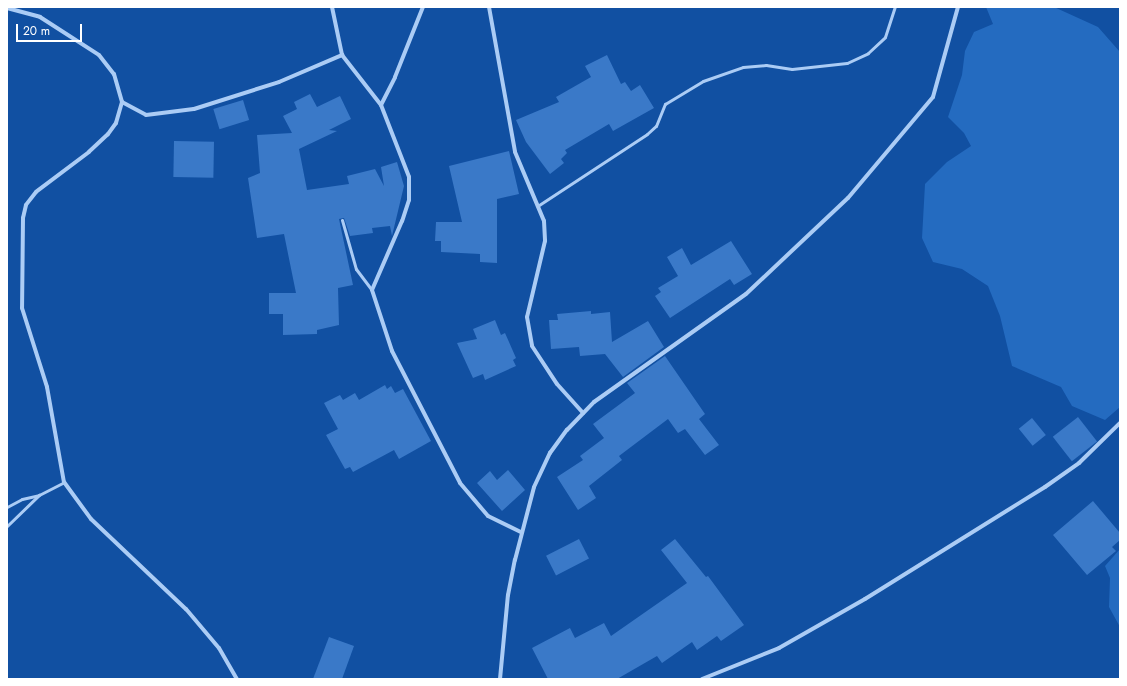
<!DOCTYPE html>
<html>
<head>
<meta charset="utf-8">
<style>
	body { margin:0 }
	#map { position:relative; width:1127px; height:686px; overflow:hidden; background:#1150a2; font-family:Jost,sans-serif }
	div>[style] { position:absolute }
	.green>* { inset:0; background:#246bc0 }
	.building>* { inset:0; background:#3a79c8; transform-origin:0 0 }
	.service>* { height:3px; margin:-1.5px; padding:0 1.5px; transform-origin:1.5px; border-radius:1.5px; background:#abccf5 }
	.minor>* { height:4px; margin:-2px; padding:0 2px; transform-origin:2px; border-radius:2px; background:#abccf5 }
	span { translate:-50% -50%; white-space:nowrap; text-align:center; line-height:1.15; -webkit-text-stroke:3.5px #1150a2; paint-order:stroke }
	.frame { position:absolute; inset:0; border:8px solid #fff; pointer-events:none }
	.scale { position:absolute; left:16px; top:24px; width:66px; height:18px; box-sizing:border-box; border:2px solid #fff; border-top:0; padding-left:5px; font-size:12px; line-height:14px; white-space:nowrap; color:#fff; -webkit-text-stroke:3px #1150a2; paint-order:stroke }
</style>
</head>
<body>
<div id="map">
	<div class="green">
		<div style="clip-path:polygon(986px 7px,1054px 7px,1098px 27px,1120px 52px,1120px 407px,1105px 420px,1072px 406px,1061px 387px,1012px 366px,1000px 316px,988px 286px,962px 269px,933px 262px,922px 238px,925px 184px,947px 162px,971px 146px,964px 133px,948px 117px,962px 75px,965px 51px,974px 32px,993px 24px)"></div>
		<div style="clip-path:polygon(1120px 549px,1120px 627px,1109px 607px,1110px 578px,1105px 566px)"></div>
	</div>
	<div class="building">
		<div style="clip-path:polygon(607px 55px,621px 84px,625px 82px,631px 91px,640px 85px,654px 108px,613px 131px,609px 124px,565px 150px,567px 153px,561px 159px,564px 163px,550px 174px,526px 142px,516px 120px,559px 102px,556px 97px,591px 77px,585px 66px)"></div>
		<div style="clip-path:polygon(310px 94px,317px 107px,340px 96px,351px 119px,329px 130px,337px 131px,299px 149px,307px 190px,349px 184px,347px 176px,375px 169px,384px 186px,381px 167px,397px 162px,404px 186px,392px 236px,390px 226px,372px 228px,373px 233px,350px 236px,344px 218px,339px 219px,353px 285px,338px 288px,339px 325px,317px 330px,317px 334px,283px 335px,283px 314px,269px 314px,269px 293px,296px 293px,284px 234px,257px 238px,248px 178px,260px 173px,257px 135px,292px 133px,283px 116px,297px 109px,294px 102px)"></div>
		<div style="left:243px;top:100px;width:21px;height:31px;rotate:73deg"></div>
		<div style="left:174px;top:141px;width:40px;height:36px;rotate:1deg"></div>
		<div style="clip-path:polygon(509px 151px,519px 194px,497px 199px,497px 263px,480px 262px,480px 254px,441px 252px,441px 241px,435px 241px,436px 222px,462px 222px,449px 166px)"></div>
		<div style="clip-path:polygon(731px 241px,752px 274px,734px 285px,730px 279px,670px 318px,655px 296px,661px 292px,658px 288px,678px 276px,667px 257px,682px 248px,691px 265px)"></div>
		<div style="clip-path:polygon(591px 311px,591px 314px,610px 312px,612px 342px,648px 321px,664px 347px,623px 377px,605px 354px,580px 356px,579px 347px,551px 349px,549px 320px,558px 320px,557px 314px)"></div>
		<div style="clip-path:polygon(495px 320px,501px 335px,505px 333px,516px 358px,513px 360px,516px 366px,485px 380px,483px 374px,473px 378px,457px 343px,477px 339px,473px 329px)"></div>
		<div style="clip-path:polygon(665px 356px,705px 414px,699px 419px,719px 445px,705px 455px,685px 429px,678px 433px,668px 419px,619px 456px,622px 460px,589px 486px,596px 498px,578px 510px,557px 477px,583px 460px,580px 456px,604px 438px,593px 424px,635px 393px,627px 383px)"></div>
		<div style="clip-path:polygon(385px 385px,387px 389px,391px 386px,395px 393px,403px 389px,431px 441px,399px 459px,394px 450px,353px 472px,350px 467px,345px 469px,326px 435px,338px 429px,324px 403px,340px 395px,343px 400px,355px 393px,359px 400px)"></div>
		<div style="left:1078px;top:417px;width:31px;height:32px;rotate:52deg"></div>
		<div style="left:1032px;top:418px;width:22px;height:17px;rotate:51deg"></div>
		<div style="clip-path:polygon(508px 470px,525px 490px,502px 511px,477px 483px,490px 471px,497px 480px)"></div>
		<div style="clip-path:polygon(1093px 501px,1120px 533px,1120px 540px,1112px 547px,1116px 551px,1087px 575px,1053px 535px)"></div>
		<div style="left:579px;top:539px;width:22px;height:37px;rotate:63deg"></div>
		<div style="clip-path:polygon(675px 539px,706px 577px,708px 576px,744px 625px,721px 641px,717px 636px,697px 650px,692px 642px,662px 663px,657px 656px,617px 679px,548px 679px,532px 648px,570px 628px,575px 638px,604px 623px,611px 636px,687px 583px,661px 550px)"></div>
		<div style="clip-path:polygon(329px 637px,354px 646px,342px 679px,313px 679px)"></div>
	</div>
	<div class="service">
		<div style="left:539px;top:205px;width:129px;rotate:-33.3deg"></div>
		<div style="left:647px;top:134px;width:12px;rotate:-42deg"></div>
		<div style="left:656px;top:126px;width:24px;rotate:-68deg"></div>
		<div style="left:665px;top:104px;width:44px;rotate:-31.2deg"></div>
		<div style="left:703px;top:81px;width:42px;rotate:-19.3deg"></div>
		<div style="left:743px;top:67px;width:23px;rotate:-5deg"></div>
		<div style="left:766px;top:65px;width:26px;rotate:9deg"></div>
		<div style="left:792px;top:69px;width:55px;rotate:-6.2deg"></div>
		<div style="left:847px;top:63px;width:23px;rotate:-25deg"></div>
		<div style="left:868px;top:53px;width:23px;rotate:-43deg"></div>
		<div style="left:885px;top:37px;width:32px;rotate:-72deg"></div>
		<div style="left:342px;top:220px;width:51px;rotate:74.1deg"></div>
		<div style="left:356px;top:269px;width:26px;rotate:53deg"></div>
		<div style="left:7px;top:507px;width:17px;rotate:-28deg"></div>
		<div style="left:22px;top:499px;width:17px;rotate:-13deg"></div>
		<div style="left:7px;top:526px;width:45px;rotate:-44.1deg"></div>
		<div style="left:39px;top:495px;width:28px;rotate:-27deg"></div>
	</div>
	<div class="minor">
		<div style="left:332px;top:7px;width:49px;rotate:78.2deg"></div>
		<div style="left:342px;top:55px;width:63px;rotate:52deg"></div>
		<div style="left:381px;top:105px;width:77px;rotate:68.7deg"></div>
		<div style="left:409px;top:177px;width:23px;rotate:90deg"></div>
		<div style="left:409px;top:200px;width:22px;rotate:108deg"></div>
		<div style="left:402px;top:221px;width:75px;rotate:113.5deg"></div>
		<div style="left:372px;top:290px;width:64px;rotate:71.8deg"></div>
		<div style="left:392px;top:351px;width:148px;rotate:62.7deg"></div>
		<div style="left:460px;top:483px;width:43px;rotate:49.7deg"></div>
		<div style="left:488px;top:516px;width:37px;rotate:26deg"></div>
		<div style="left:489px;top:7px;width:147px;rotate:79.8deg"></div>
		<div style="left:515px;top:152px;width:75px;rotate:67.2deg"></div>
		<div style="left:544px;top:221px;width:20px;rotate:87deg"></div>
		<div style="left:545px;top:241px;width:78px;rotate:103.3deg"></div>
		<div style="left:527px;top:317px;width:29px;rotate:80deg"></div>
		<div style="left:532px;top:346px;width:45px;rotate:56.7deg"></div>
		<div style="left:557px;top:384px;width:39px;rotate:48deg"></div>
		<div style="left:7px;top:8px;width:34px;rotate:15deg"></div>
		<div style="left:40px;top:17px;width:70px;rotate:32.8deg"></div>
		<div style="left:99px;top:55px;width:24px;rotate:52deg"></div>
		<div style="left:114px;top:74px;width:29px;rotate:74deg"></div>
		<div style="left:122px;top:102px;width:22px;rotate:106deg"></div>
		<div style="left:116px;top:123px;width:14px;rotate:126deg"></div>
		<div style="left:108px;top:134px;width:26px;rotate:137deg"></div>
		<div style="left:89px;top:152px;width:66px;rotate:143deg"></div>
		<div style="left:36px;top:192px;width:16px;rotate:128deg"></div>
		<div style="left:26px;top:205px;width:13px;rotate:103deg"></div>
		<div style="left:23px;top:218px;width:90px;rotate:90.6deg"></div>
		<div style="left:22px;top:308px;width:83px;rotate:72.4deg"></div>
		<div style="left:47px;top:387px;width:97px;rotate:79.9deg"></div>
		<div style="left:64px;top:482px;width:46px;rotate:53.9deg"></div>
		<div style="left:91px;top:519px;width:131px;rotate:43.5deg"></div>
		<div style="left:186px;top:609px;width:51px;rotate:49.8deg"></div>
		<div style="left:219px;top:648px;width:36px;rotate:60deg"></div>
		<div style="left:122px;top:102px;width:27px;rotate:28deg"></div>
		<div style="left:146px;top:115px;width:48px;rotate:-7.1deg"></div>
		<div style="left:194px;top:109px;width:89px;rotate:-17.6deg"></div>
		<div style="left:279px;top:82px;width:69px;rotate:-23.2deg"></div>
		<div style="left:381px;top:105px;width:31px;rotate:-63deg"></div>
		<div style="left:395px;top:77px;width:75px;rotate:-68.2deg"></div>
		<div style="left:500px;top:679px;width:84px;rotate:-84.6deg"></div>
		<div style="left:508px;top:595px;width:36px;rotate:-79deg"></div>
		<div style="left:515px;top:560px;width:75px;rotate:-75.4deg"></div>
		<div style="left:534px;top:487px;width:38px;rotate:-65deg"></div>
		<div style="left:550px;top:453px;width:29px;rotate:-54deg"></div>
		<div style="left:567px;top:430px;width:39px;rotate:-46deg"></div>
		<div style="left:594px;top:402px;width:186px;rotate:-35.4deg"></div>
		<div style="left:746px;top:294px;width:140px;rotate:-43.3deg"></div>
		<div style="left:848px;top:198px;width:132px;rotate:-49.9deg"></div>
		<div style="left:933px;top:97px;width:93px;rotate:-74.5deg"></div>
		<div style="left:702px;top:679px;width:83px;rotate:-21.9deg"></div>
		<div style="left:779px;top:648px;width:99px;rotate:-29.7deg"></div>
		<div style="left:865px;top:599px;width:212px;rotate:-31.9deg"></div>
		<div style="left:1045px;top:487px;width:42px;rotate:-35.2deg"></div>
		<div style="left:1079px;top:463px;width:57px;rotate:-44.3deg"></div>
	</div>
	<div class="frame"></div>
	<div class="scale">20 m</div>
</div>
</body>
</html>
